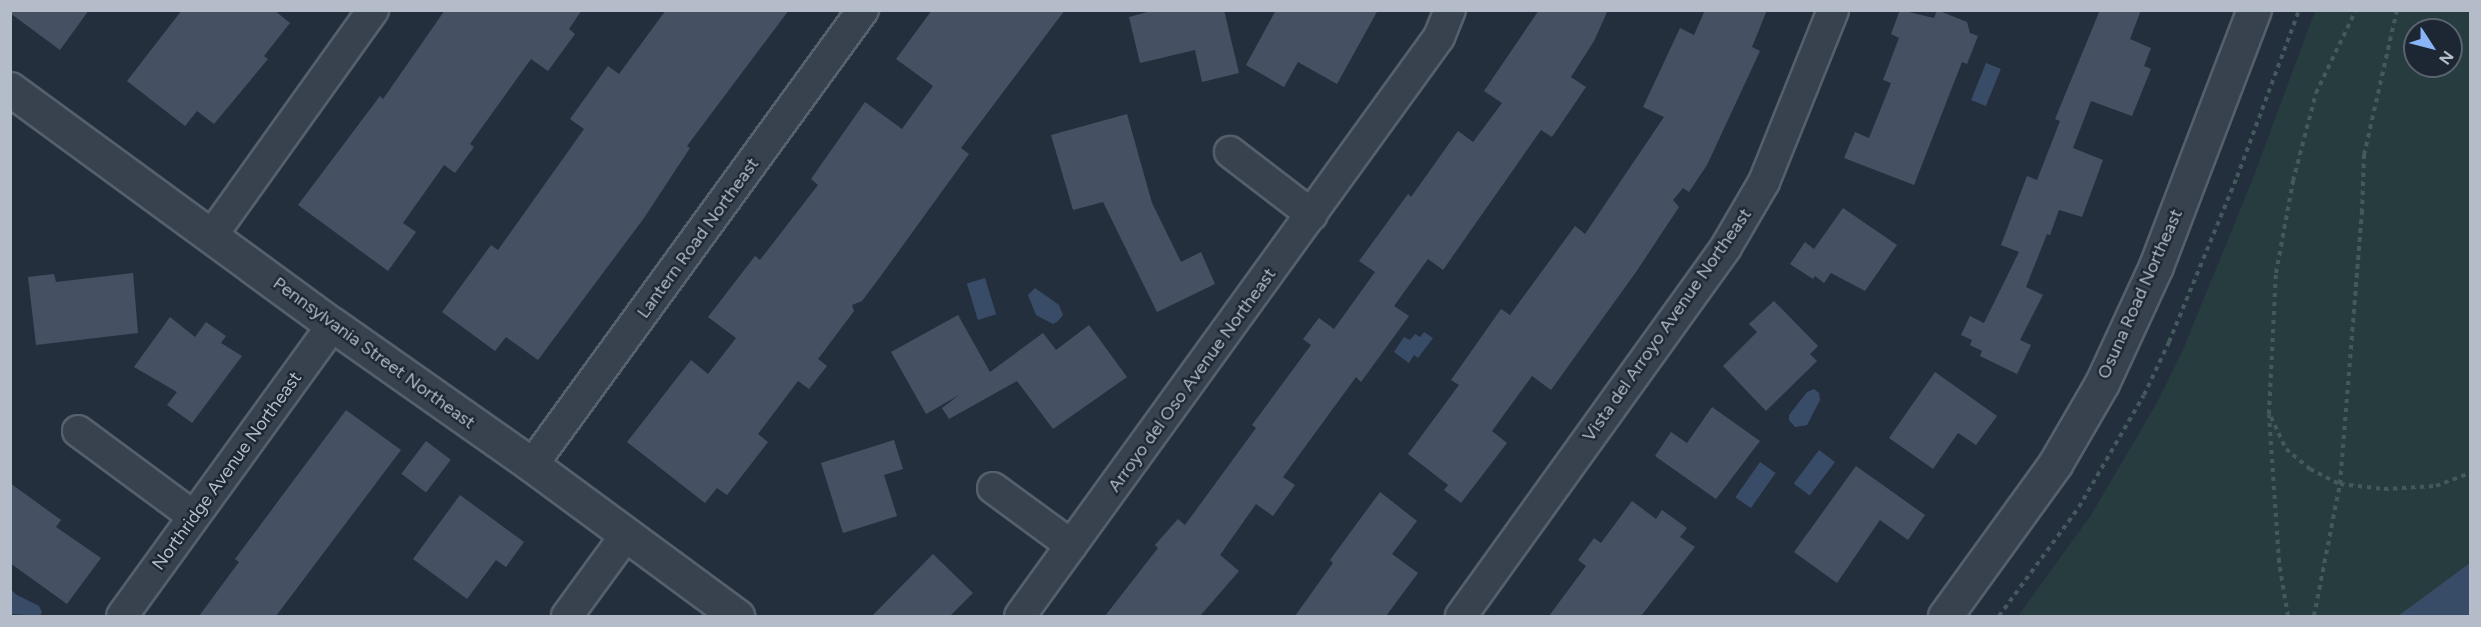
<!DOCTYPE html>
<html>
<head>
<meta charset="utf-8">
<style>
	body { margin:0 }
	#map { position:relative; width:2481px; height:627px; overflow:hidden; background:#242f3e; font-family:Figtree,sans-serif }
	div>[style] { position:absolute }
	.green>* { inset:0; background:#263c3f }
	.water>* { inset:0; background:#394c67; transform-origin:0 0 }
	.building>* { inset:0; background:#455162; transform-origin:0 0 }
	.path>* { height:4px; margin-top:-2px; transform-origin:0; background:repeating-linear-gradient(90deg,#44595c 0 4.5px,transparent 0 9px) }
	.roads { filter:drop-shadow(2px 0 #565f6c) drop-shadow(-2px 0 #565f6c) drop-shadow(0 2px #565f6c) drop-shadow(0 -2px #565f6c) }
	.minor>* { height:30px; margin:-15px; padding:0 15px; transform-origin:15px; border-radius:15px; background:#38414e }
	.tertiary>* { height:33px; margin:-16.5px; padding:0 16.5px; transform-origin:16.5px; border-radius:16.5px; background:#38414e }
	span { translate:-50% -50%; white-space:nowrap; text-align:center; line-height:1.15; -webkit-text-stroke:4.5px #1d2633; paint-order:stroke }
	.street-label { font-size:18px; color:#b4bcc9 }
	.frame { position:absolute; inset:0; border:12px solid #b4bcc9; pointer-events:none }
	.north { position:absolute; left:2403px; top:18px; width:60px; height:60px; box-sizing:border-box; background:#1d2633; border:2px solid #59626f; border-radius:50%; rotate:126deg; font-size:16px; font-weight:700; line-height:24px; text-align:center; color:#b4bcc9 }
	.north::after { content:''; display:block; margin:auto; width:21px; height:27px; background:#8ab4f8; clip-path:polygon(50% 0,100% 100%,50% 72%,0 100%) }
</style>
</head>
<body>
<div id="map">
	<div class="green">
		<div style="clip-path:polygon(evenodd,2315px 11px,2470px 11px,2470px 616px,2018px 616px,2091px 515px,2158px 401px,2184px 347px,2252px 181px,2315px 11px,2415px 30px,2451px 30px,2451px 66px,2415px 66px,2415px 30px)"></div>
	</div>
	<div class="water">
		<div style="left:1986px;top:63px;width:16px;height:40px;rotate:22deg"></div>
		<div style="left:985px;top:278px;width:38px;height:19px;rotate:73deg"></div>
		<div style="clip-path:polygon(1035px 288px,1059px 305px,1063px 315px,1058px 321px,1053px 324px,1036px 315px,1028px 295px)"></div>
		<div style="clip-path:polygon(1424px 332px,1433px 338px,1418px 358px,1414px 355px,1409px 363px,1394px 352px,1404px 337px,1410px 340px,1415px 334px,1420px 337px)"></div>
		<div style="clip-path:polygon(1814px 389px,1819px 393px,1820px 400px,1807px 425px,1795px 427px,1789px 420px,1789px 415px,1807px 392px)"></div>
		<div style="left:1819px;top:450px;width:20px;height:42px;rotate:37deg"></div>
		<div style="left:1760px;top:462px;width:19px;height:43px;rotate:35deg"></div>
		<div style="clip-path:polygon(2470px 563px,2470px 616px,2398px 616px)"></div>
		<div style="clip-path:polygon(10px 589px,17px 595px,39px 606px,42px 612px,40px 616px,11px 614px)"></div>
	</div>
	<div class="building">
		<div style="clip-path:polygon(10px 10px,89px 10px,60px 50px,10px 13px)"></div>
		<div style="clip-path:polygon(182px 10px,274px 10px,290px 23px,264px 56px,268px 59px,214px 124px,197px 111px,185px 126px,127px 81px)"></div>
		<div style="clip-path:polygon(445px 10px,582px 10px,569px 29px,575px 34px,548px 71px,531px 59px,470px 144px,474px 147px,455px 173px,444px 165px,403px 223px,416px 232px,388px 271px,298px 205px,380px 96px,383px 99px)"></div>
		<div style="clip-path:polygon(666px 10px,789px 10px,687px 146px,690px 148px,644px 218px,538px 360px,506px 337px,495px 351px,442px 312px,491px 245px,498px 250px,584px 129px,570px 119px,608px 66px,619px 74px)"></div>
		<div style="clip-path:polygon(932px 10px,1065px 10px,961px 148px,969px 154px,880px 277px,862px 301px,852px 305px,854px 311px,818px 359px,827px 366px,809px 389px,798px 381px,758px 434px,768px 442px,727px 495px,717px 488px,705px 503px,627px 442px,691px 360px,708px 374px,736px 338px,708px 317px,755px 256px,760px 260px,818px 185px,811px 179px,865px 102px,902px 129px,933px 86px,896px 59px)"></div>
		<div style="clip-path:polygon(1155px 10px,1224px 10px,1239px 73px,1202px 82px,1195px 50px,1140px 63px,1129px 17px)"></div>
		<div style="clip-path:polygon(1276px 10px,1378px 10px,1337px 84px,1298px 62px,1284px 87px,1246px 65px)"></div>
		<div style="clip-path:polygon(1539px 10px,1608px 10px,1594px 41px,1571px 77px,1586px 87px,1552px 137px,1541px 130px,1443px 270px,1428px 259px,1394px 306px,1409px 316px,1361px 382px,1356px 377px,1283px 477px,1295px 485px,1273px 516px,1256px 504px,1220px 555px,1239px 571px,1200px 616px,1105px 616px,1158px 548px,1155px 545px,1178px 519px,1185px 525px,1256px 428px,1252px 425px,1311px 345px,1303px 339px,1319px 318px,1334px 329px,1375px 272px,1359px 261px,1408px 194px,1411px 197px,1458px 131px,1473px 142px,1502px 103px,1484px 91px)"></div>
		<div style="clip-path:polygon(1705px 10px,1767px 10px,1752px 47px,1760px 51px,1707px 165px,1689px 192px,1683px 188px,1673px 200px,1679px 207px,1636px 272px,1551px 390px,1532px 376px,1492px 431px,1507px 443px,1461px 503px,1444px 490px,1448px 485px,1408px 454px,1459px 385px,1451px 380px,1501px 309px,1510px 315px,1575px 226px,1585px 234px,1664px 117px,1643px 107px,1680px 28px,1694px 35px)"></div>
		<div style="clip-path:polygon(1900px 10px,1934px 18px,1937px 10px,1967px 22px,1970px 33px,1978px 36px,1967px 64px,1962px 62px,1914px 185px,1844px 158px,1855px 132px,1869px 138px,1891px 83px,1883px 80px,1899px 38px,1891px 34px)"></div>
		<div style="clip-path:polygon(2100px 10px,2141px 10px,2130px 39px,2151px 48px,2144px 66px,2151px 69px,2132px 116px,2091px 101px,2073px 148px,2103px 160px,2082px 217px,2059px 210px,2050px 235px,2047px 234px,2026px 287px,2043px 295px,2020px 340px,2031px 345px,2017px 374px,1980px 356px,1982px 351px,1970px 345px,1972px 340px,1961px 335px,1970px 316px,1984px 323px,2019px 252px,2001px 245px,2027px 176px,2037px 180px,2060px 121px,2055px 119px)"></div>
		<div style="clip-path:polygon(1127px 114px,1152px 203px,1181px 262px,1201px 252px,1215px 284px,1157px 312px,1103px 202px,1073px 210px,1051px 135px)"></div>
		<div style="clip-path:polygon(1843px 208px,1897px 245px,1865px 291px,1831px 273px,1824px 283px,1815px 276px,1813px 279px,1790px 264px,1805px 242px,1814px 249px)"></div>
		<div style="clip-path:polygon(133px 273px,138px 333px,36px 345px,28px 277px,54px 274px,56px 282px)"></div>
		<div style="clip-path:polygon(1774px 301px,1818px 346px,1810px 354px,1817px 361px,1766px 411px,1723px 366px,1757px 332px,1749px 324px)"></div>
		<div style="clip-path:polygon(958px 315px,990px 372px,1043px 333px,1056px 350px,1089px 325px,1127px 377px,1053px 429px,1017px 381px,949px 419px,942px 408px,959px 395px,926px 414px,891px 352px)"></div>
		<div style="clip-path:polygon(170px 317px,195px 337px,206px 322px,226px 336px,221px 343px,242px 356px,192px 423px,167px 405px,177px 392px,134px 367px)"></div>
		<div style="clip-path:polygon(1935px 372px,1997px 416px,1976px 445px,1958px 433px,1933px 469px,1889px 438px)"></div>
		<div style="clip-path:polygon(1712px 407px,1760px 441px,1716px 499px,1655px 456px,1671px 432px,1687px 443px)"></div>
		<div style="clip-path:polygon(346px 410px,401px 450px,276px 616px,199px 616px,239px 562px,235px 559px)"></div>
		<div style="clip-path:polygon(894px 440px,903px 469px,884px 475px,897px 516px,843px 533px,821px 463px)"></div>
		<div style="left:426px;top:441px;width:31px;height:41px;rotate:37deg"></div>
		<div style="clip-path:polygon(1856px 466px,1925px 515px,1908px 540px,1880px 520px,1837px 583px,1794px 552px)"></div>
		<div style="clip-path:polygon(10px 483px,61px 520px,56px 527px,101px 558px,67px 604px,10px 563px)"></div>
		<div style="clip-path:polygon(1380px 492px,1417px 521px,1392px 554px,1418px 573px,1386px 616px,1295px 616px,1333px 563px,1330px 560px)"></div>
		<div style="clip-path:polygon(460px 495px,524px 542px,506px 567px,496px 560px,467px 599px,413px 559px)"></div>
		<div style="clip-path:polygon(1632px 501px,1656px 519px,1662px 510px,1687px 528px,1680px 537px,1695px 547px,1641px 616px,1549px 616px,1586px 566px,1578px 560px,1594px 538px,1601px 543px)"></div>
		<div style="clip-path:polygon(933px 554px,973px 593px,950px 616px,872px 616px)"></div>
	</div>
	<div class="path">
		<div style="left:2271px;top:417px;width:35px;rotate:65deg"></div>
		<div style="left:2286px;top:449px;width:31px;rotate:40deg"></div>
		<div style="left:2310px;top:469px;width:34px;rotate:27deg"></div>
		<div style="left:2340px;top:484px;width:44px;rotate:6.5deg"></div>
		<div style="left:2384px;top:489px;width:52px;rotate:-3.3deg"></div>
		<div style="left:2436px;top:486px;width:36px;rotate:-21deg"></div>
		<div style="left:1999px;top:616px;width:135px;rotate:-53.7deg"></div>
		<div style="left:2079px;top:507px;width:129px;rotate:-59.9deg"></div>
		<div style="left:2144px;top:395px;width:59px;rotate:-64.7deg"></div>
		<div style="left:2169px;top:342px;width:178px;rotate:-67.6deg"></div>
		<div style="left:2237px;top:177px;width:178px;rotate:-69.6deg"></div>
		<div style="left:2288px;top:616px;width:55px;rotate:-99.5deg"></div>
		<div style="left:2279px;top:562px;width:148px;rotate:-93.9deg"></div>
		<div style="left:2269px;top:414px;width:141px;rotate:-87.2deg"></div>
		<div style="left:2276px;top:273px;width:94px;rotate:-79.5deg"></div>
		<div style="left:2293px;top:181px;width:91px;rotate:-75.4deg"></div>
		<div style="left:2316px;top:93px;width:92px;rotate:-64.3deg"></div>
		<div style="left:2314px;top:616px;width:135px;rotate:-78.9deg"></div>
		<div style="left:2340px;top:484px;width:272px;rotate:-85.4deg"></div>
		<div style="left:2362px;top:213px;width:58px;rotate:-88deg"></div>
		<div style="left:2364px;top:155px;width:149px;rotate:-77.2deg"></div>
	</div>
	<div class="roads">
		<div class="minor">
			<div style="left:1230px;top:152px;width:103px;rotate:37.5deg"></div>
			<div style="left:212px;top:235px;width:277px;rotate:-54.4deg"></div>
			<div style="left:78px;top:431px;width:143px;rotate:36.5deg"></div>
			<div style="left:532px;top:465px;width:563px;rotate:-53.97deg"></div>
			<div style="left:993px;top:488px;width:97px;rotate:36.2deg"></div>
			<div style="left:122px;top:616px;width:359px;rotate:-54.1deg"></div>
			<div style="left:567px;top:616px;width:100px;rotate:-53.9deg"></div>
			<div style="left:1020px;top:616px;width:715px;rotate:-54.11deg"></div>
			<div style="left:1439px;top:37px;width:29px;rotate:-68deg"></div>
			<div style="left:1461px;top:616px;width:454px;rotate:-54.3deg"></div>
			<div style="left:1726px;top:247px;width:75px;rotate:-59.7deg"></div>
			<div style="left:1764px;top:182px;width:185px;rotate:-68.1deg"></div>
		</div>
		<div class="tertiary">
			<div style="left:10px;top:89px;width:400px;rotate:36.2deg"></div>
			<div style="left:333px;top:325px;width:243px;rotate:35.1deg"></div>
			<div style="left:532px;top:465px;width:255px;rotate:36.4deg"></div>
			<div style="left:1945px;top:616px;width:188px;rotate:-54.1deg"></div>
			<div style="left:2055px;top:464px;width:94px;rotate:-59.9deg"></div>
			<div style="left:2102px;top:383px;width:129px;rotate:-65.2deg"></div>
			<div style="left:2156px;top:266px;width:274px;rotate:-69.1deg"></div>
		</div>
	</div>
	<div class="street-label">
		<span style="left:698px;top:238px;rotate:-54deg">Lantern Road Northeast</span>
		<span style="left:2140px;top:294px;rotate:-66deg">Osuna Road Northeast</span>
		<span style="left:1667px;top:325px;rotate:-55deg">Vista del Arroyo Avenue Northeast</span>
		<span style="left:374px;top:353px;rotate:36deg">Pennsylvania Street Northeast</span>
		<span style="left:1192px;top:380px;rotate:-54deg">Arroyo del Oso Avenue Northeast</span>
		<span style="left:227px;top:471px;rotate:-54deg">Northridge Avenue Northeast</span>
	</div>
	<div class="frame"></div>
	<div class="north">N</div>
</div>
</body>
</html>
